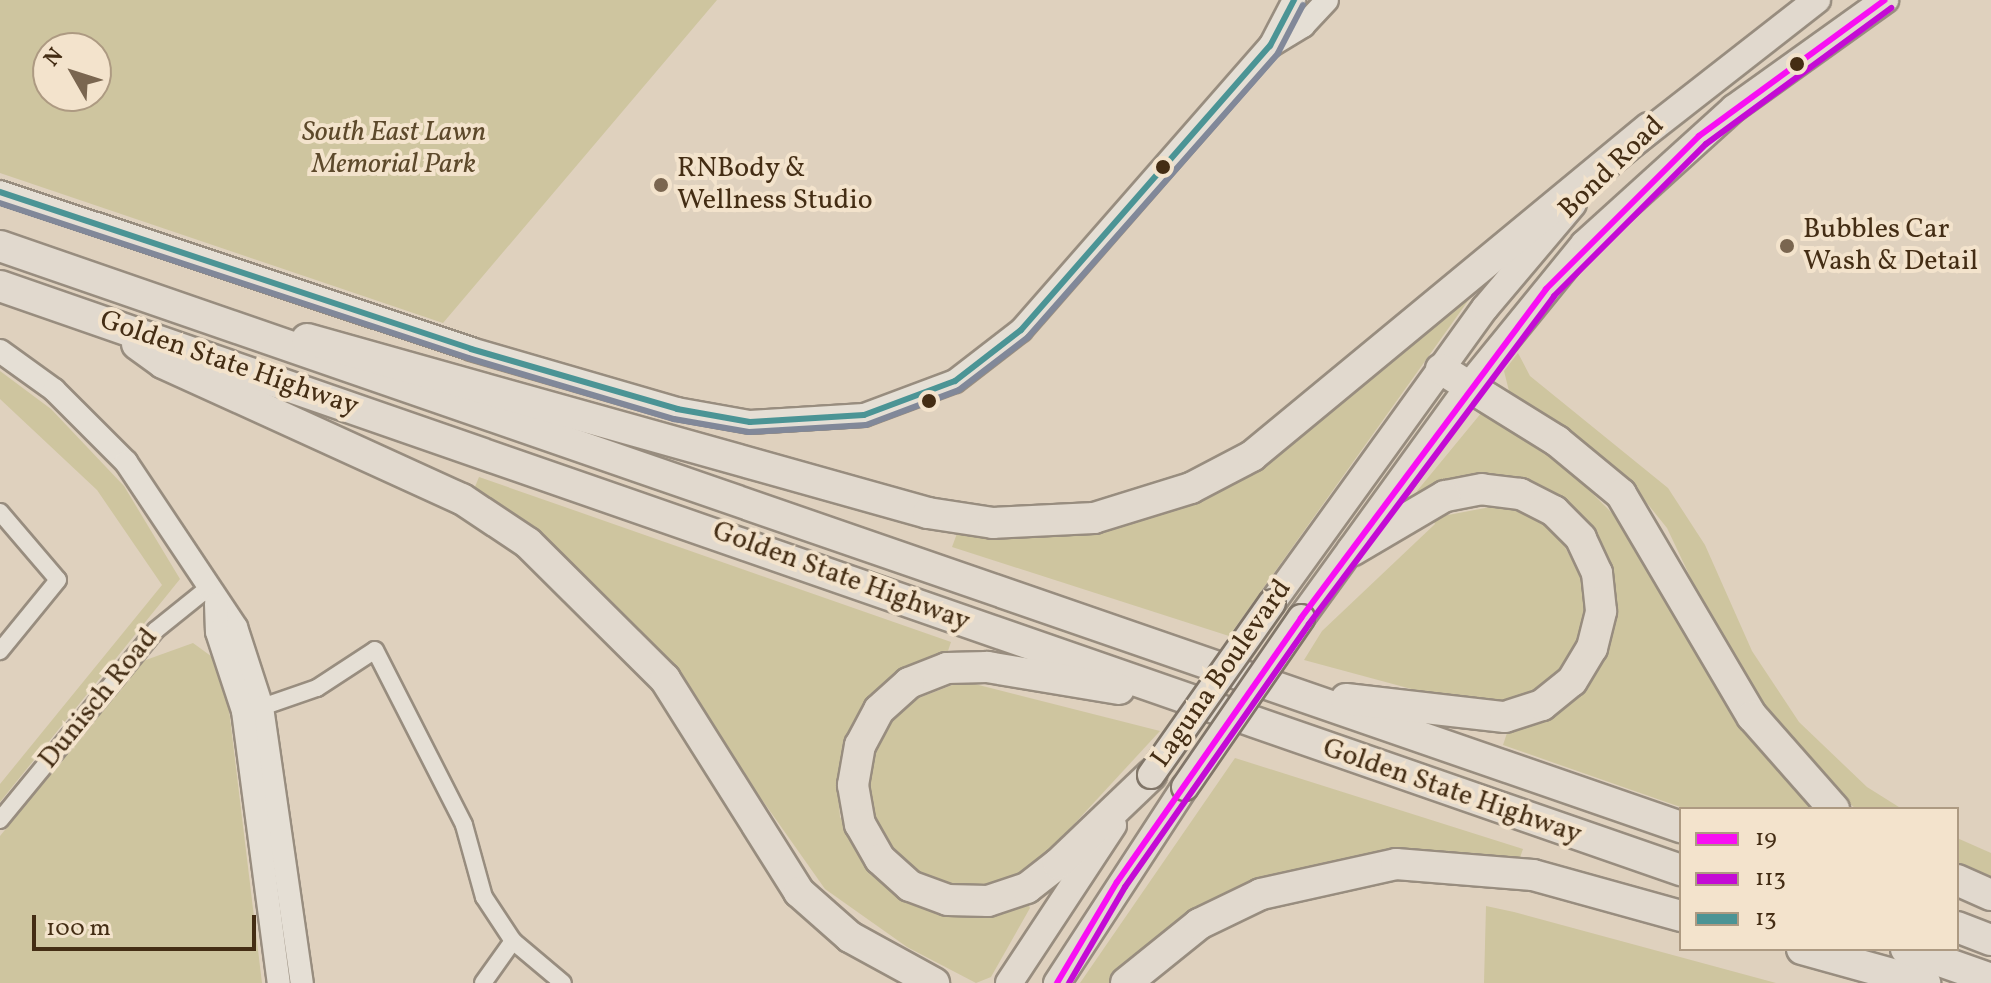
<!DOCTYPE html>
<html>
<head>
<meta charset="utf-8">
<style>
	body { margin:0 }
	#map { position:relative; width:1991px; height:983px; overflow:hidden; background:#dfd1be; font-family:Vollkorn,serif }
	div>[style] { position:absolute }
	.green>* { inset:0; background:#cec59f }
	.roads { filter:drop-shadow(2px 0 #988d7f) drop-shadow(-2px 0 #988d7f) drop-shadow(0 2px #988d7f) drop-shadow(0 -2px #988d7f) }
	.street>* { height:16px; margin:-8px; padding:0 8px; transform-origin:8px; border-radius:8px; background:#e5dfd5 }
	.secondary>* { height:22px; margin:-11px; padding:0 11px; transform-origin:11px; border-radius:11px; background:#e5dfd5 }
	.primary>* { height:26px; margin:-13px; padding:0 13px; transform-origin:13px; border-radius:13px; background:#e1d9ce }
	.highway>* { height:30px; margin:-15px; padding:0 15px; transform-origin:15px; border-radius:15px; background:#e1d9ce }
	.bridges { filter:drop-shadow(2px 0 #817669) drop-shadow(-2px 0 #817669) drop-shadow(0 2px #817669) drop-shadow(0 -2px #817669) }
	.primary-bridge>* { height:26px; margin:-13px; padding:0 13px; transform-origin:13px; border-radius:13px; background:#e1d9ce }
	.bus-1>* { height:6px; margin:-3px; padding:0 3px; transform-origin:3px; border-radius:3px; background:#f80ff3 }
	.bus-2>* { height:6px; margin:-3px; padding:0 3px; transform-origin:3px; border-radius:3px; background:#c40bd5 }
	.bus-3>* { height:6px; margin:-3px; padding:0 3px; transform-origin:3px; border-radius:3px; background:#4b9495 }
	.bus-4>* { height:6px; margin:-3px; padding:0 3px; transform-origin:3px; border-radius:3px; background:#818899 }
	.dots>* { width:22px; height:22px; translate:-50% -50%; box-sizing:border-box; border:4px solid #f3e3cc; border-radius:50% }
	span { translate:-50% -50%; white-space:nowrap; text-align:center; line-height:1.15; -webkit-text-stroke:8px #f3e3cc; paint-order:stroke }
	.park-label { font-size:28px; color:#5d492b; font-style:italic }
	.street-label { font-size:28px; color:#442d14 }
	.poi-label { font-size:28px; color:#442d14 }
	.left { translate:0 -50%; text-align:left }
	.legend { position:absolute; left:1679px; top:807px; width:280px; height:144px; box-sizing:border-box; background:#f3e3cc; border:2px solid #ad9a82; margin:0; padding:10px 14px; list-style:none; font-size:24px; color:#442d14 }
	.legend li { display:flex; align-items:center; gap:16px; height:40px }
	.legend b { width:40px; border:2px solid #ad9a82 }
	.north { position:absolute; left:32px; top:32px; width:80px; height:80px; box-sizing:border-box; background:#f3e3cc; border:2px solid #ad9a82; border-radius:50%; rotate:309deg; font-size:22px; font-weight:700; line-height:32px; text-align:center; color:#442d14 }
	.north::after { content:''; display:block; margin:auto; width:28px; height:36px; background:#7a6650; clip-path:polygon(50% 0,100% 100%,50% 72%,0 100%) }
	.scale { position:absolute; left:32px; top:915px; width:224px; height:36px; box-sizing:border-box; border:4px solid #442d14; border-top:0; padding-left:10px; font-size:24px; line-height:28px; white-space:nowrap; color:#442d14; -webkit-text-stroke:6px #f3e3cc; paint-order:stroke }
</style>
</head>
<body>
<div id="map">
	<div class="green">
		<div style="clip-path:polygon(evenodd,0 0,717px 0,443px 323px,0 173px,0 0,48px 48px,96px 48px,96px 96px,48px 96px,48px 48px)"></div>
		<div style="clip-path:polygon(1485px 277px,1229px 636px,952px 547px,959px 528px,1142px 517px)"></div>
		<div style="clip-path:polygon(1518px 353px,1530px 376px,1668px 488px,1705px 545px,1752px 651px,1799px 722px,1867px 787px,1902px 809px,1856px 809px,1803px 762px,1730px 661px,1667px 528px,1646px 502px,1595px 453px,1509px 391px,1504px 371px)"></div>
		<div style="clip-path:polygon(0 371px,51px 409px,124px 486px,180px 579px,0 802px,0 784px,162px 585px,97px 490px,0 399px)"></div>
		<div style="clip-path:polygon(1482px 412px,1571px 472px,1621px 522px,1739px 720px,1818px 809px,1686px 809px,1503px 745px,1508px 730px,1611px 626px,1551px 496px,1423px 498px,1417px 491px)"></div>
		<div style="clip-path:polygon(479px 477px,951px 642px,945px 660px,876px 695px,856px 718px,837px 778px,840px 817px,875px 878px,929px 911px,969px 917px,1026px 899px,1030px 908px,991px 977px,976px 983px,907px 947px,825px 889px,649px 640px,545px 542px,472px 494px)"></div>
		<div style="clip-path:polygon(1501px 505px,1526px 512px,1559px 536px,1587px 588px,1580px 647px,1539px 691px,1500px 704px,1467px 704px,1304px 660px,1322px 631px,1435px 524px,1432px 518px)"></div>
		<div style="clip-path:polygon(193px 643px,215px 659px,229px 710px,262px 983px,0 983px,0 836px,143px 661px)"></div>
		<div style="clip-path:polygon(963px 681px,1160px 731px,1040px 861px,1019px 876px,973px 890px,928px 883px,875px 836px,865px 768px,898px 706px)"></div>
		<div style="clip-path:polygon(1235px 758px,1523px 849px,1517px 866px,1399px 856px,1139px 955px,1111px 983px,1080px 983px)"></div>
		<div style="clip-path:polygon(1957px 838px,1991px 853px,1991px 881px,1957px 865px)"></div>
		<div style="clip-path:polygon(1486px 906px,1514px 912px,1776px 983px,1484px 983px)"></div>
	</div>
	<div class="roads">
		<div class="street">
			<div style="left:0;top:512px;width:89px;rotate:49.5deg"></div>
			<div style="left:58px;top:580px;width:92px;rotate:129.2deg"></div>
			<div style="left:262px;top:707px;width:58px;rotate:-19.1deg"></div>
			<div style="left:317px;top:688px;width:69px;rotate:-33.2deg"></div>
			<div style="left:375px;top:650px;width:196px;rotate:63deg"></div>
			<div style="left:464px;top:825px;width:75px;rotate:74.5deg"></div>
			<div style="left:484px;top:897px;width:53px;rotate:56.6deg"></div>
			<div style="left:0;top:820px;width:246px;rotate:-50.6deg"></div>
			<div style="left:156px;top:630px;width:67px;rotate:-38.9deg"></div>
			<div style="left:483px;top:983px;width:52px;rotate:-54.5deg"></div>
			<div style="left:513px;top:941px;width:65px;rotate:40deg"></div>
		</div>
		<div class="secondary">
			<div style="left:1270px;top:46px;width:39px;rotate:-31deg"></div>
			<div style="left:1303px;top:26px;width:35px;rotate:-47deg"></div>
			<div style="left:0;top:192px;width:496px;rotate:18.4deg"></div>
			<div style="left:471px;top:349px;width:215px;rotate:16.2deg"></div>
			<div style="left:677px;top:409px;width:74px;rotate:10.1deg"></div>
			<div style="left:750px;top:422px;width:114px;rotate:-3.5deg"></div>
			<div style="left:864px;top:415px;width:97px;rotate:-20.5deg"></div>
			<div style="left:955px;top:381px;width:83px;rotate:-37.7deg"></div>
			<div style="left:1021px;top:330px;width:378px;rotate:-48.8deg"></div>
			<div style="left:1270px;top:46px;width:52px;rotate:-62.4deg"></div>
			<div style="left:0;top:351px;width:67px;rotate:35.8deg"></div>
			<div style="left:54px;top:390px;width:102px;rotate:45deg"></div>
			<div style="left:126px;top:462px;width:198px;rotate:56.3deg"></div>
			<div style="left:236px;top:627px;width:84px;rotate:72deg"></div>
			<div style="left:262px;top:707px;width:279px;rotate:81.8deg"></div>
			<div style="left:216px;top:604px;width:28px;rotate:88deg"></div>
			<div style="left:217px;top:632px;width:83px;rotate:71.8deg"></div>
			<div style="left:243px;top:711px;width:274px;rotate:82.5deg"></div>
		</div>
		<div class="primary">
			<div style="left:1635px;top:142px;width:231px;rotate:-38deg"></div>
			<div style="left:1272px;top:603px;width:364px;rotate:-54.2deg"></div>
			<div style="left:1485px;top:308px;width:136px;rotate:-49.8deg"></div>
			<div style="left:1301px;top:618px;width:290px;rotate:-54.1deg"></div>
			<div style="left:1471px;top:383px;width:179px;rotate:-50.9deg"></div>
			<div style="left:1584px;top:244px;width:202px;rotate:-42.2deg"></div>
			<div style="left:1734px;top:108px;width:186px;rotate:-35.6deg"></div>
			<div style="left:1009px;top:983px;width:189px;rotate:-56.6deg"></div>
			<div style="left:1057px;top:983px;width:234px;rotate:-56.9deg"></div>
		</div>
		<div class="highway">
			<div style="left:0;top:246px;width:1779px;rotate:19.07deg"></div>
			<div style="left:0;top:286px;width:1780px;rotate:19.16deg"></div>
			<div style="left:307px;top:339px;width:645px;rotate:15.65deg"></div>
			<div style="left:928px;top:513px;width:66px;rotate:8.7deg"></div>
			<div style="left:993px;top:523px;width:101px;rotate:-2.8deg"></div>
			<div style="left:1094px;top:518px;width:102px;rotate:-17.2deg"></div>
			<div style="left:1191px;top:488px;width:69px;rotate:-27.7deg"></div>
			<div style="left:1252px;top:456px;width:515px;rotate:-39.56deg"></div>
			<div style="left:137px;top:344px;width:32px;rotate:36deg"></div>
			<div style="left:163px;top:363px;width:328px;rotate:24.5deg"></div>
			<div style="left:462px;top:499px;width:79px;rotate:33.7deg"></div>
			<div style="left:528px;top:543px;width:193px;rotate:44.8deg"></div>
			<div style="left:665px;top:679px;width:252px;rotate:57.8deg"></div>
			<div style="left:799px;top:892px;width:68px;rotate:41.4deg"></div>
			<div style="left:850px;top:937px;width:96px;rotate:28.7deg"></div>
			<div style="left:1441px;top:369px;width:137px;rotate:31.8deg"></div>
			<div style="left:1557px;top:441px;width:83px;rotate:39.6deg"></div>
			<div style="left:1621px;top:494px;width:258px;rotate:59.5deg"></div>
			<div style="left:1752px;top:716px;width:124px;rotate:48.6deg"></div>
			<div style="left:1119px;top:689px;width:134px;rotate:-170.5deg"></div>
			<div style="left:987px;top:667px;width:40px;rotate:178.6deg"></div>
			<div style="left:947px;top:668px;width:41px;rotate:158.5deg"></div>
			<div style="left:909px;top:683px;width:40px;rotate:138deg"></div>
			<div style="left:879px;top:710px;width:40px;rotate:118deg"></div>
			<div style="left:860px;top:745px;width:41px;rotate:99.9deg"></div>
			<div style="left:853px;top:785px;width:40px;rotate:80deg"></div>
			<div style="left:860px;top:824px;width:40px;rotate:60.3deg"></div>
			<div style="left:880px;top:859px;width:40px;rotate:42deg"></div>
			<div style="left:910px;top:886px;width:40px;rotate:20.2deg"></div>
			<div style="left:948px;top:900px;width:40px;rotate:1.4deg"></div>
			<div style="left:988px;top:901px;width:41px;rotate:-18.4deg"></div>
			<div style="left:1027px;top:888px;width:39px;rotate:-38deg"></div>
			<div style="left:1058px;top:864px;width:129px;rotate:-43.7deg"></div>
			<div style="left:1346px;top:699px;width:160px;rotate:6.5deg"></div>
			<div style="left:1505px;top:717px;width:39px;rotate:-18deg"></div>
			<div style="left:1542px;top:705px;width:38px;rotate:-39deg"></div>
			<div style="left:1572px;top:681px;width:39px;rotate:-59deg"></div>
			<div style="left:1592px;top:648px;width:38px;rotate:-76deg"></div>
			<div style="left:1601px;top:611px;width:38px;rotate:-96deg"></div>
			<div style="left:1597px;top:573px;width:38px;rotate:-115deg"></div>
			<div style="left:1581px;top:538px;width:38px;rotate:-135deg"></div>
			<div style="left:1554px;top:511px;width:38px;rotate:-153deg"></div>
			<div style="left:1520px;top:494px;width:38px;rotate:-173deg"></div>
			<div style="left:1482px;top:489px;width:38px;rotate:169deg"></div>
			<div style="left:1445px;top:496px;width:107px;rotate:149.6deg"></div>
			<div style="left:1957px;top:880px;width:37px;rotate:24deg"></div>
			<div style="left:1957px;top:927px;width:36px;rotate:21deg"></div>
			<div style="left:1802px;top:949px;width:128px;rotate:15.5deg"></div>
			<div style="left:1906px;top:949px;width:90px;rotate:19.4deg"></div>
			<div style="left:1126px;top:983px;width:94px;rotate:-38.9deg"></div>
			<div style="left:1199px;top:924px;width:69px;rotate:-25.8deg"></div>
			<div style="left:1261px;top:894px;width:138px;rotate:-12.5deg"></div>
			<div style="left:1396px;top:864px;width:137px;rotate:4.6deg"></div>
			<div style="left:1533px;top:875px;width:154px;rotate:15.5deg"></div>
		</div>
	</div>
	<div class="bridges">
		<div class="primary-bridge">
			<div style="left:1151px;top:775px;width:210px;rotate:-54.9deg"></div>
			<div style="left:1185px;top:787px;width:205px;rotate:-55.5deg"></div>
		</div>
	</div>
	<div class="bus-1">
		<div style="left:1057px;top:983px;width:117px;rotate:-59.3deg"></div>
		<div style="left:1117px;top:882px;width:322px;rotate:-55.1deg"></div>
		<div style="left:1301px;top:618px;width:410px;rotate:-53.3deg"></div>
		<div style="left:1546px;top:289px;width:216px;rotate:-45deg"></div>
		<div style="left:1699px;top:136px;width:230px;rotate:-36.2deg"></div>
	</div>
	<div class="bus-2">
		<div style="left:1069px;top:983px;width:111px;rotate:-59.7deg"></div>
		<div style="left:1125px;top:887px;width:321px;rotate:-55deg"></div>
		<div style="left:1309px;top:624px;width:409px;rotate:-53.2deg"></div>
		<div style="left:1554px;top:296px;width:215px;rotate:-45deg"></div>
		<div style="left:1706px;top:144px;width:230px;rotate:-36.3deg"></div>
	</div>
	<div class="bus-3">
		<div style="left:0;top:192px;width:496px;rotate:18.4deg"></div>
		<div style="left:471px;top:349px;width:215px;rotate:16.2deg"></div>
		<div style="left:677px;top:409px;width:74px;rotate:10.1deg"></div>
		<div style="left:750px;top:422px;width:114px;rotate:-3.5deg"></div>
		<div style="left:864px;top:415px;width:97px;rotate:-20.5deg"></div>
		<div style="left:955px;top:381px;width:83px;rotate:-37.7deg"></div>
		<div style="left:1021px;top:330px;width:378px;rotate:-48.8deg"></div>
		<div style="left:1270px;top:46px;width:52px;rotate:-62.4deg"></div>
	</div>
	<div class="bus-4">
		<div style="left:0;top:203px;width:493px;rotate:18.3deg"></div>
		<div style="left:468px;top:358px;width:215px;rotate:16.5deg"></div>
		<div style="left:674px;top:419px;width:76px;rotate:9.8deg"></div>
		<div style="left:749px;top:432px;width:117px;rotate:-3.4deg"></div>
		<div style="left:866px;top:425px;width:99px;rotate:-20.6deg"></div>
		<div style="left:959px;top:390px;width:87px;rotate:-37.5deg"></div>
		<div style="left:1028px;top:337px;width:378px;rotate:-48.6deg"></div>
		<div style="left:1278px;top:53px;width:54px;rotate:-62.5deg"></div>
	</div>
	<div class="dots">
		<div style="left:1797px;top:64px;background:#442d14"></div>
		<div style="left:1163px;top:167px;background:#442d14"></div>
		<div style="left:661px;top:185px;background:#7a6650"></div>
		<div style="left:1787px;top:246px;background:#7a6650"></div>
		<div style="left:929px;top:401px;background:#442d14"></div>
	</div>
	<div class="park-label">
		<span style="left:394px;top:149px">South East Lawn<br>Memorial Park</span>
	</div>
	<div class="street-label">
		<span style="left:1612px;top:168px;rotate:-44deg">Bond Road</span>
		<span style="left:229px;top:364px;rotate:19deg">Golden State Highway</span>
		<span style="left:841px;top:577px;rotate:20deg">Golden State Highway</span>
		<span style="left:1222px;top:674px;rotate:-55deg">Laguna Boulevard</span>
		<span style="left:99px;top:699px;rotate:-51deg">Dunisch Road</span>
		<span style="left:1452px;top:792px;rotate:19deg">Golden State Highway</span>
	</div>
	<div class="poi-label">
		<span class="left" style="left:677px;top:185px">RNBody &amp;<br>Wellness Studio</span>
		<span class="left" style="left:1803px;top:246px">Bubbles Car<br>Wash &amp; Detail</span>
	</div>
	<ul class="legend">
	<li><b style="height:10px;background:#f80ff3"></b>19</li>
	<li><b style="height:10px;background:#c40bd5"></b>113</li>
	<li><b style="height:10px;background:#4b9495"></b>13</li>
	</ul>
	<div class="north">N</div>
	<div class="scale">100 m</div>
</div>
</body>
</html>
